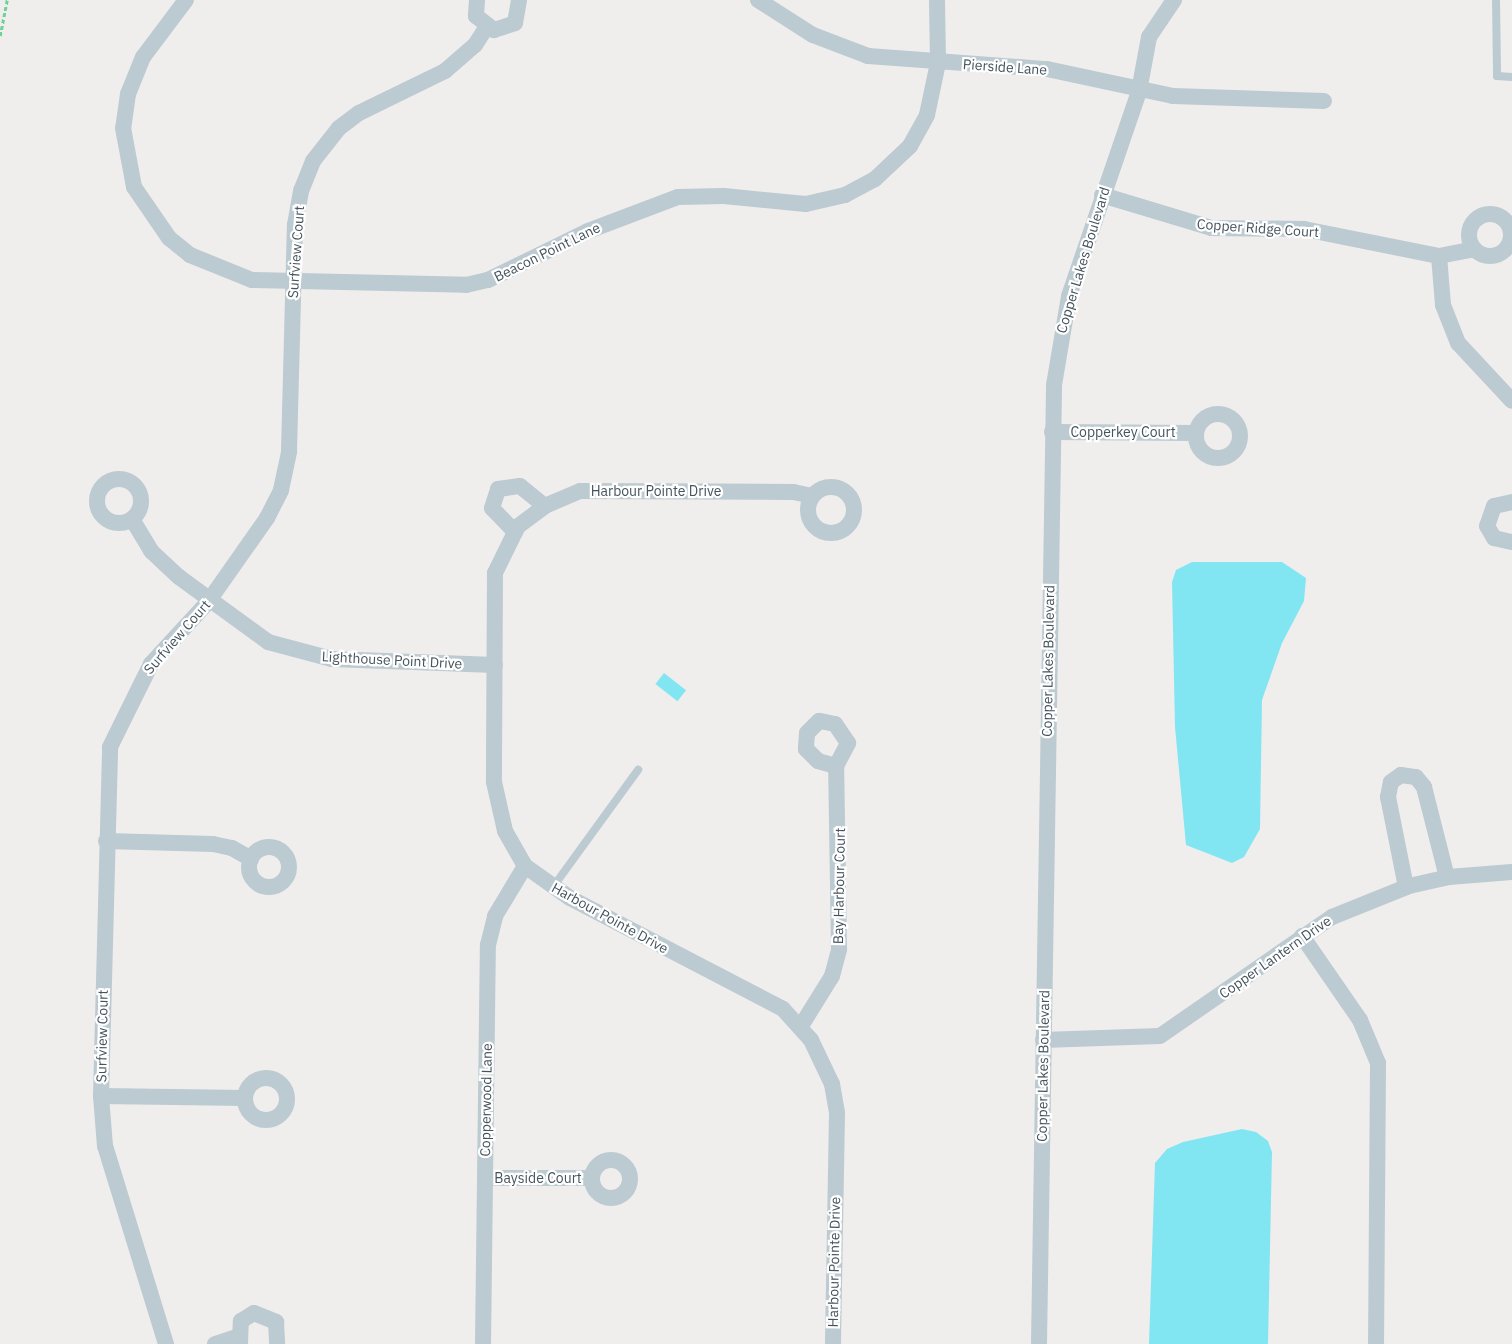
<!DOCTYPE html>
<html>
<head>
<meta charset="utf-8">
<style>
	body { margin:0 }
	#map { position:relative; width:1512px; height:1344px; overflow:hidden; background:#f0eded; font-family:"IBM Plex Sans",sans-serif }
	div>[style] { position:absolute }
	.water>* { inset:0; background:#81e6f2; transform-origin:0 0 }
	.path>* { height:2.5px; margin-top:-1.25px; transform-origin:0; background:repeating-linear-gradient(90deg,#6dd295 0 4px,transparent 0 6.5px) }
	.service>* { height:8px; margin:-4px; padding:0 4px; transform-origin:4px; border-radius:4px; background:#bccad1 }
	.minor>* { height:16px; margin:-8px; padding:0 8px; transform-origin:8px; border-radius:8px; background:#bccad1 }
	.minor>.ring { margin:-8px; padding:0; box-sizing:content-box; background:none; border:16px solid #bccad1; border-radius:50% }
	span { translate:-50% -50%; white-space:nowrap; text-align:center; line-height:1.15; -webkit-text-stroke:4.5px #fff; paint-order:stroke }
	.street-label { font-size:14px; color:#44535c }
</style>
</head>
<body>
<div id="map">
	<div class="water">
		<div style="clip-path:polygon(1192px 562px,1282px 562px,1306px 578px,1304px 601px,1282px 643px,1262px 700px,1260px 829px,1244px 857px,1232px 863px,1186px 845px,1175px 727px,1172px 582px,1176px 570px)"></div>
		<div style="left:664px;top:673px;width:28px;height:14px;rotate:38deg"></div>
		<div style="clip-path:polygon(1242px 1129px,1256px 1132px,1268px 1141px,1272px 1152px,1268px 1344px,1149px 1344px,1155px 1163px,1167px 1149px,1183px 1142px)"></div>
	</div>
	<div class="path">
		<div style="left:0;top:36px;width:37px;rotate:-79deg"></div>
	</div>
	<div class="service">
		<div style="left:1496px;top:0;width:76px;rotate:89.2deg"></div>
		<div style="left:1497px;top:76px;width:15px;rotate:4deg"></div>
		<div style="left:553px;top:887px;width:145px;rotate:-54deg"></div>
	</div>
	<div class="minor">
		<div style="left:186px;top:0;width:71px;rotate:127deg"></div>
		<div style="left:143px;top:57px;width:40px;rotate:112deg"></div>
		<div style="left:128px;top:94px;width:34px;rotate:98deg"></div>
		<div style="left:123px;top:128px;width:60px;rotate:79.4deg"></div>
		<div style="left:134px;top:187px;width:62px;rotate:55.5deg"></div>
		<div style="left:169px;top:238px;width:27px;rotate:39deg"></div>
		<div style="left:190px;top:255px;width:67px;rotate:22deg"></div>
		<div style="left:252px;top:280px;width:214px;rotate:1.3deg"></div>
		<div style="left:466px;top:285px;width:23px;rotate:-13deg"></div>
		<div style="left:488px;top:280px;width:111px;rotate:-26.1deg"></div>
		<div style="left:588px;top:231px;width:96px;rotate:-20.7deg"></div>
		<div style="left:678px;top:197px;width:46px;rotate:-1.2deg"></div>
		<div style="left:724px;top:196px;width:82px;rotate:5.6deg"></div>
		<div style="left:806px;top:204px;width:40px;rotate:-13deg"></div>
		<div style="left:845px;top:195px;width:34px;rotate:-28deg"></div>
		<div style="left:875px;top:179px;width:48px;rotate:-43.3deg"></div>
		<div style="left:910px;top:146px;width:35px;rotate:-61deg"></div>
		<div style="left:927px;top:115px;width:53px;rotate:-78.1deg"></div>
		<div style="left:938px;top:63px;width:63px;rotate:-90.9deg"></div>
		<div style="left:477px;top:0;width:16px;rotate:94deg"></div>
		<div style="left:476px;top:16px;width:23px;rotate:38deg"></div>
		<div style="left:494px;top:30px;width:22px;rotate:-18deg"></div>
		<div style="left:515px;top:23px;width:23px;rotate:-80deg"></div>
		<div style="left:758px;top:0;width:65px;rotate:32.5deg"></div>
		<div style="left:813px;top:35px;width:59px;rotate:20.9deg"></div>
		<div style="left:868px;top:56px;width:179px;rotate:4.2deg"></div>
		<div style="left:1047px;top:69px;width:129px;rotate:12.1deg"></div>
		<div style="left:1173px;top:96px;width:151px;rotate:1.9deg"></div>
		<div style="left:1102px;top:195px;width:114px;rotate:16.8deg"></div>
		<div style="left:1211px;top:228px;width:93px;rotate:0.6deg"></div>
		<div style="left:1304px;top:229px;width:138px;rotate:11.3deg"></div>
		<div style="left:1439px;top:256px;width:36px;rotate:-11deg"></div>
		<div class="ring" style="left:1469px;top:214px;width:26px;height:26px"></div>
		<div style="left:1439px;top:256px;width:49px;rotate:85.3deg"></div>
		<div style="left:1443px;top:305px;width:41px;rotate:68.5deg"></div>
		<div style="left:1458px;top:343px;width:79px;rotate:47deg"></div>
		<div class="ring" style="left:1196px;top:414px;width:28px;height:28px"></div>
		<div style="left:1052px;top:432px;width:141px;rotate:0.4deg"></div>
		<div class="ring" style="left:97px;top:479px;width:28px;height:28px"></div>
		<div class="ring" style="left:808px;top:487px;width:30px;height:30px"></div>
		<div style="left:812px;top:496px;width:19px;rotate:-168deg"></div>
		<div style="left:793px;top:492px;width:213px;rotate:-179.7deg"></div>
		<div style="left:580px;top:491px;width:38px;rotate:157deg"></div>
		<div style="left:545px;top:506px;width:34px;rotate:143deg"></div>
		<div style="left:518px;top:526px;width:52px;rotate:116.1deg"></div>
		<div style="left:495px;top:573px;width:209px;rotate:90.3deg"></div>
		<div style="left:494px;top:782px;width:50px;rotate:77.3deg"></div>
		<div style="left:505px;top:831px;width:40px;rotate:60.3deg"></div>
		<div style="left:525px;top:866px;width:55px;rotate:35.4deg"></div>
		<div style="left:570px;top:898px;width:240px;rotate:27.5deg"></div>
		<div style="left:783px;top:1009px;width:42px;rotate:47.9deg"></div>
		<div style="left:811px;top:1040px;width:49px;rotate:64.5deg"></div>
		<div style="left:832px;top:1084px;width:29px;rotate:80deg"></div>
		<div style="left:837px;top:1113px;width:231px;rotate:91deg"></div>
		<div style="left:1512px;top:502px;width:18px;rotate:167deg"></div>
		<div style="left:1494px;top:506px;width:21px;rotate:109deg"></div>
		<div style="left:1487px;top:526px;width:14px;rotate:60deg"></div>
		<div style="left:1494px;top:538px;width:18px;rotate:13deg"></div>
		<div style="left:132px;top:519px;width:37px;rotate:59deg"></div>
		<div style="left:151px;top:551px;width:38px;rotate:43deg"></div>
		<div style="left:179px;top:577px;width:110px;rotate:36.1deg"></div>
		<div style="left:268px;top:642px;width:66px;rotate:14.9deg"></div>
		<div style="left:332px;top:659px;width:163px;rotate:2.1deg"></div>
		<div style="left:515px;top:532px;width:33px;rotate:-134deg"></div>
		<div style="left:492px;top:508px;width:20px;rotate:-72deg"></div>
		<div style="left:498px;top:489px;width:22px;rotate:-8deg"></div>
		<div style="left:520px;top:486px;width:32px;rotate:39deg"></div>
		<div style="left:106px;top:841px;width:107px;rotate:1.6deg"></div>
		<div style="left:213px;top:844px;width:19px;rotate:12deg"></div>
		<div style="left:232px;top:848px;width:22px;rotate:30deg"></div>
		<div class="ring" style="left:249px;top:847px;width:24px;height:24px"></div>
		<div style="left:1406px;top:887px;width:92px;rotate:-101.3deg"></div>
		<div style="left:1388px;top:797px;width:15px;rotate:-79deg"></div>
		<div style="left:1391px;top:782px;width:12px;rotate:-35deg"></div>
		<div style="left:1401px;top:775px;width:15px;rotate:8deg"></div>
		<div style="left:1416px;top:777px;width:13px;rotate:51deg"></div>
		<div style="left:1424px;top:787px;width:93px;rotate:75.7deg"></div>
		<div style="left:1302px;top:936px;width:102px;rotate:55.4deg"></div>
		<div style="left:1360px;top:1020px;width:47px;rotate:67.3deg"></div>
		<div style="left:1378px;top:1063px;width:281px;rotate:90.4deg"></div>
		<div style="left:801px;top:1026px;width:59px;rotate:-58.2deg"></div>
		<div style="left:832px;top:976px;width:28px;rotate:-75deg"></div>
		<div style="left:839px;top:949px;width:183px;rotate:-90.9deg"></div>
		<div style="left:836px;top:766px;width:26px;rotate:-62deg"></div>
		<div style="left:848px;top:743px;width:23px;rotate:-124deg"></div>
		<div style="left:835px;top:724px;width:16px;rotate:-169deg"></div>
		<div style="left:819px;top:721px;width:17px;rotate:135deg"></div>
		<div style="left:807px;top:733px;width:16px;rotate:94deg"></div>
		<div style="left:806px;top:749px;width:17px;rotate:45deg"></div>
		<div style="left:818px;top:761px;width:19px;rotate:16deg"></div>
		<div style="left:1043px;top:1040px;width:117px;rotate:-2deg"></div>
		<div style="left:1160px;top:1036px;width:209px;rotate:-34.7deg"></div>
		<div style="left:1332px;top:917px;width:83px;rotate:-21.9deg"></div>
		<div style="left:1409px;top:886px;width:41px;rotate:-12.7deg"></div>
		<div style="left:1449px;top:877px;width:63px;rotate:-4.5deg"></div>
		<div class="ring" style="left:245px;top:1078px;width:26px;height:26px"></div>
		<div style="left:101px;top:1096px;width:144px;rotate:0.8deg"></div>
		<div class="ring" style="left:592px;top:1160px;width:22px;height:22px"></div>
		<div style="left:486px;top:1178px;width:105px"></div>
		<div style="left:166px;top:1344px;width:207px;rotate:-107.1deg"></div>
		<div style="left:105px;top:1146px;width:50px;rotate:-94.6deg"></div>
		<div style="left:101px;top:1096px;width:349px;rotate:-88.5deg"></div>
		<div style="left:110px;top:747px;width:93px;rotate:-63.7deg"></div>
		<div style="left:151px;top:664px;width:84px;rotate:-47.4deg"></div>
		<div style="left:208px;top:602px;width:103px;rotate:-54.9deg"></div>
		<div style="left:267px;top:518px;width:31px;rotate:-63deg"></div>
		<div style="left:281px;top:490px;width:40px;rotate:-78deg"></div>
		<div style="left:289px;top:451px;width:226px;rotate:-88.5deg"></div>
		<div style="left:295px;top:225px;width:35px;rotate:-80deg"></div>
		<div style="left:301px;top:191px;width:32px;rotate:-68deg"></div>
		<div style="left:313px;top:161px;width:42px;rotate:-51.8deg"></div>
		<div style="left:339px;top:128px;width:25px;rotate:-37deg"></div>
		<div style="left:359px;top:113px;width:96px;rotate:-26deg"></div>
		<div style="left:445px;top:71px;width:40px;rotate:-41deg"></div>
		<div style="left:475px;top:45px;width:20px;rotate:-57deg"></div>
		<div style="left:215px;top:1344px;width:23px;rotate:-18deg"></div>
		<div style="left:240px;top:1344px;width:23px;rotate:-88deg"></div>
		<div style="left:241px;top:1321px;width:15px;rotate:-32deg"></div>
		<div style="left:254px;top:1313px;width:24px;rotate:22deg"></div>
		<div style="left:276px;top:1322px;width:22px;rotate:87deg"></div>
		<div style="left:483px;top:1344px;width:399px;rotate:-89.3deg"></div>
		<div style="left:488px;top:945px;width:30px;rotate:-76deg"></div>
		<div style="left:495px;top:916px;width:58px;rotate:-59deg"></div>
		<div style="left:1039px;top:1344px;width:959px;rotate:-89.1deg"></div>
		<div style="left:1054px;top:385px;width:90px;rotate:-80.4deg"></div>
		<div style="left:1069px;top:296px;width:217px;rotate:-71.1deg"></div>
		<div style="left:1139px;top:91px;width:55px;rotate:-79.5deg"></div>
		<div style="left:1149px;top:37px;width:45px;rotate:-56deg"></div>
	</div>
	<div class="street-label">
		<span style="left:1005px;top:67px;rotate:4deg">Pierside Lane</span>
		<span style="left:1258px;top:228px;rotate:4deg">Copper Ridge Court</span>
		<span style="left:296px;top:252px;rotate:-86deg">Surfview Court</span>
		<span style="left:547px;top:252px;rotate:-26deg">Beacon Point Lane</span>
		<span style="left:1083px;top:260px;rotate:-73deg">Copper Lakes Boulevard</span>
		<span style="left:1123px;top:432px">Copperkey Court</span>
		<span style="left:656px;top:491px">Harbour Pointe Drive</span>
		<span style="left:177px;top:637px;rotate:-49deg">Surfview Court</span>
		<span style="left:392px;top:660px;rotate:3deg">Lighthouse Point Drive</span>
		<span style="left:1048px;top:661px;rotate:-89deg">Copper Lakes Boulevard</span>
		<span style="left:839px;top:886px;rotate:-89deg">Bay Harbour Court</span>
		<span style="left:610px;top:918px;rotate:29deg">Harbour Pointe Drive</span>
		<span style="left:1275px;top:957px;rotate:-35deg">Copper Lantern Drive</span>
		<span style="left:102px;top:1036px;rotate:-89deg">Surfview Court</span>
		<span style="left:1043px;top:1066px;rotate:-89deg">Copper Lakes Boulevard</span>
		<span style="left:486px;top:1100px;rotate:-89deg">Copperwood Lane</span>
		<span style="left:538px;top:1178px">Bayside Court</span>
		<span style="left:834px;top:1262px;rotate:-89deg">Harbour Pointe Drive</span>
	</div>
</div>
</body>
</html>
